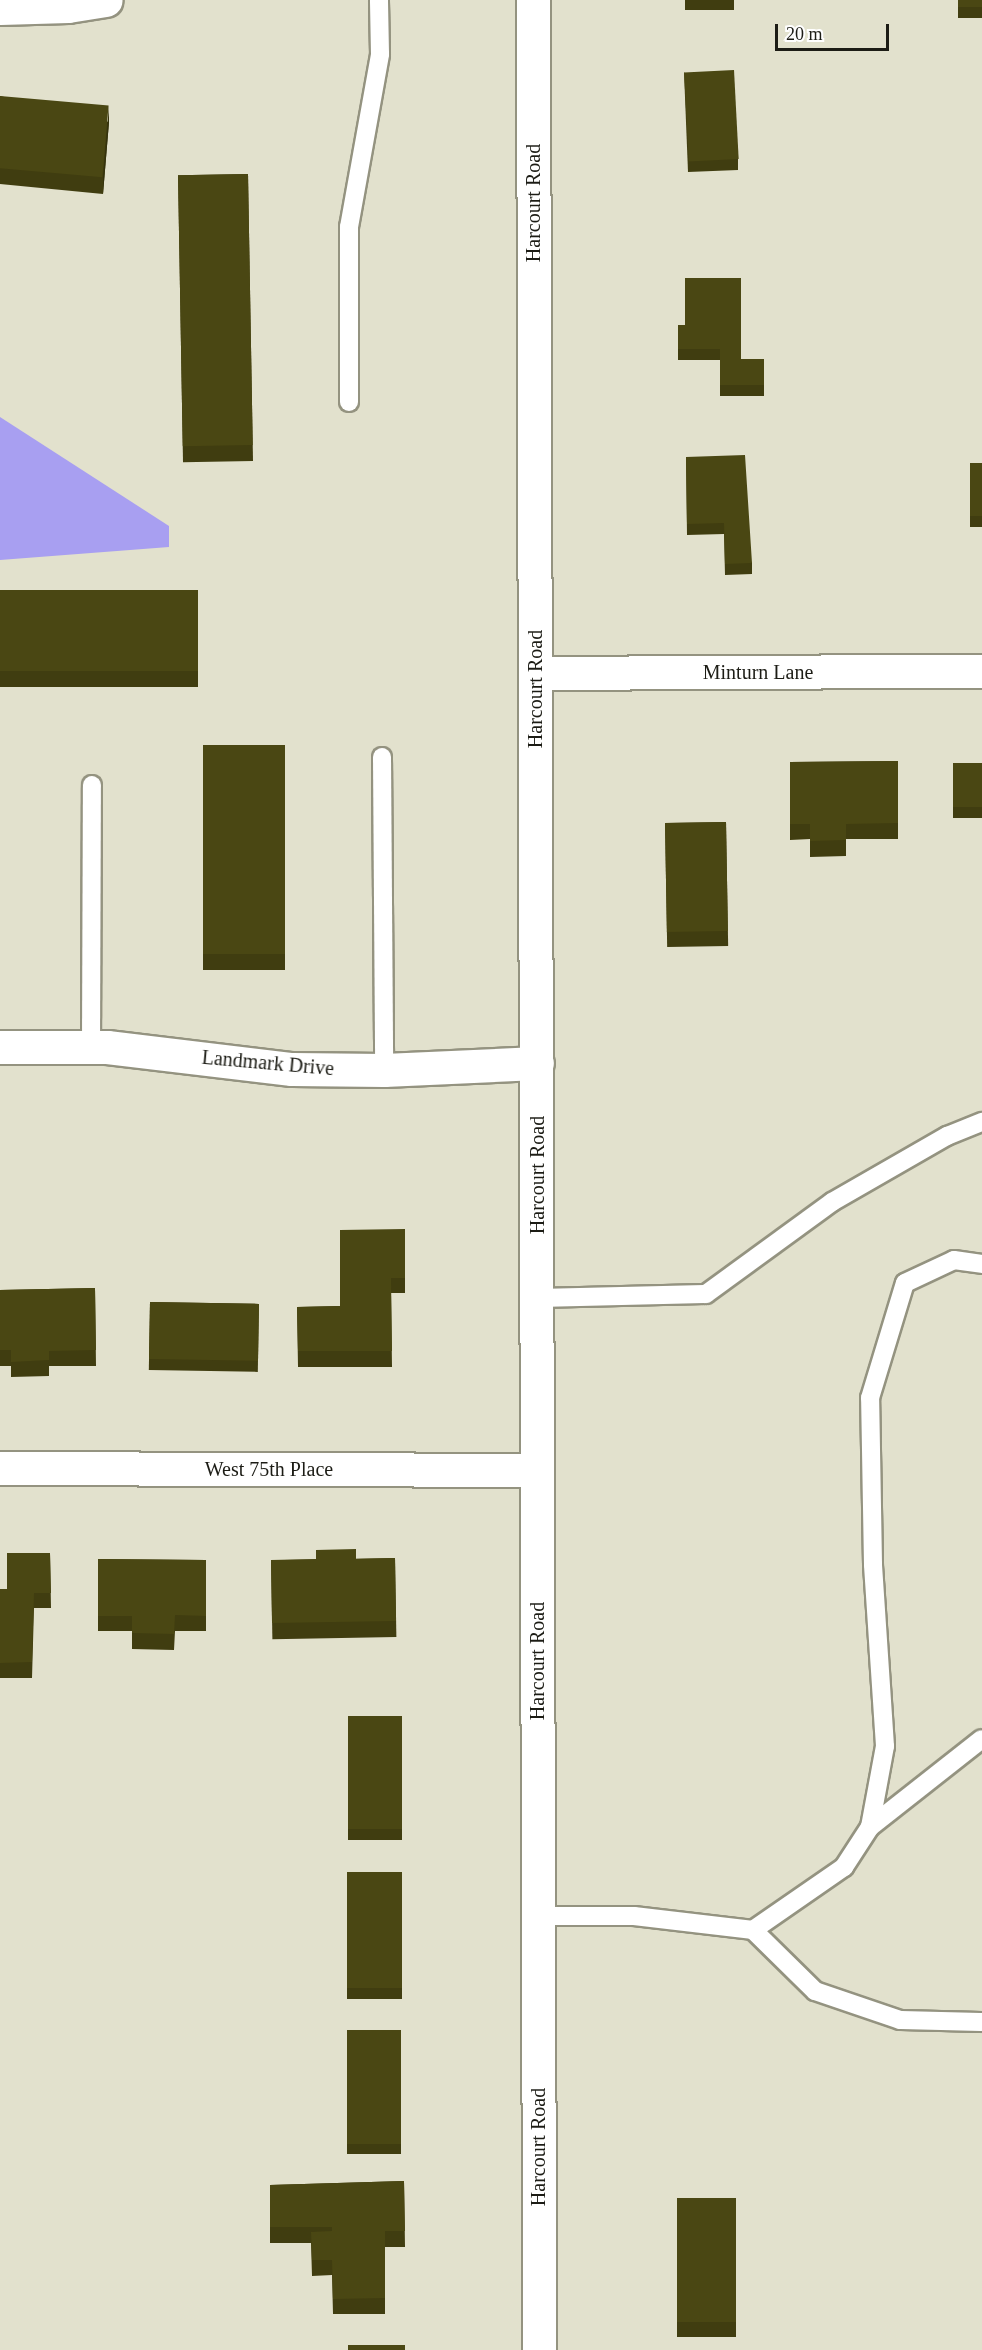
<!DOCTYPE html>
<html>
<head>
<meta charset="utf-8">
<style>
	body { margin:0 }
	#map { position:relative; width:982px; height:2350px; overflow:hidden; background:#e2e1cd; font-family:Georgia,serif }
	div>[style] { position:absolute }
	.water>* { inset:0; background:#a89ff1 }
	.roads { filter:drop-shadow(2px 0 #949380) drop-shadow(-2px 0 #949380) drop-shadow(0 2px #949380) drop-shadow(0 -2px #949380) }
	.lane>* { height:18px; margin:-9px; padding:0 9px; transform-origin:9px; border-radius:9px; background:#fff }
	.street>* { height:33px; margin:-16.5px; padding:0 16.5px; transform-origin:16.5px; border-radius:16.5px; background:#fff }
	.secondary>* { height:33px; margin:-16.5px; padding:0 16.5px; transform-origin:16.5px; border-radius:16.5px; background:#fff }
	.wall>* { inset:0; background:#403d10; transform-origin:0 0 }
	.shaded-wall>* { inset:0; background:#34320d }
	.building>* { inset:0; background:#4a4713; transform-origin:0 0 }
	span { translate:-50% -50%; white-space:nowrap; text-align:center; line-height:1.15; -webkit-text-stroke:6px #fff; paint-order:stroke }
	.street-label { font-size:20px; color:#1c1c15 }
	.scale { position:absolute; left:775px; top:24px; width:114px; height:27px; box-sizing:border-box; border:3px solid #1c1c15; border-top:0; padding-left:8px; font-size:18px; line-height:21px; white-space:nowrap; color:#1c1c15; -webkit-text-stroke:4px #fff; paint-order:stroke }
</style>
</head>
<body>
<div id="map">
	<div class="water">
		<div style="clip-path:polygon(0 417px,169px 526px,169px 547px,0 560px)"></div>
	</div>
	<div class="roads">
		<div class="lane">
			<div style="left:349px;top:402px;width:175px;rotate:-90deg"></div>
			<div style="left:349px;top:227px;width:176px;rotate:-79.8deg"></div>
			<div style="left:380px;top:54px;width:54px;rotate:-91.1deg"></div>
			<div style="left:382px;top:757px;width:313px;rotate:89.6deg"></div>
			<div style="left:91px;top:1047px;width:262px;rotate:-89.8deg"></div>
			<div style="left:537px;top:1298px;width:169px;rotate:-1.4deg"></div>
			<div style="left:706px;top:1294px;width:156px;rotate:-36.1deg"></div>
			<div style="left:832px;top:1202px;width:133px;rotate:-29.9deg"></div>
			<div style="left:947px;top:1136px;width:38px;rotate:-22deg"></div>
			<div style="left:870px;top:1827px;width:142px;rotate:-38.2deg"></div>
			<div style="left:538px;top:1916px;width:96px"></div>
			<div style="left:634px;top:1916px;width:120px;rotate:6.7deg"></div>
			<div style="left:753px;top:1930px;width:111px;rotate:-34.7deg"></div>
			<div style="left:844px;top:1867px;width:48px;rotate:-57deg"></div>
			<div style="left:870px;top:1827px;width:82px;rotate:-79.5deg"></div>
			<div style="left:885px;top:1746px;width:182px;rotate:-93.8deg"></div>
			<div style="left:873px;top:1564px;width:166px;rotate:-91deg"></div>
			<div style="left:870px;top:1398px;width:120px;rotate:-73.1deg"></div>
			<div style="left:905px;top:1283px;width:54px;rotate:-25.1deg"></div>
			<div style="left:954px;top:1260px;width:28px;rotate:8deg"></div>
			<div style="left:753px;top:1930px;width:87px;rotate:44.5deg"></div>
			<div style="left:815px;top:1991px;width:90px;rotate:18.8deg"></div>
			<div style="left:900px;top:2020px;width:82px;rotate:1.4deg"></div>
		</div>
		<div class="street">
			<div style="left:0;top:8px;width:68px;rotate:-1.7deg"></div>
			<div style="left:68px;top:6px;width:38px;rotate:-9deg"></div>
			<div style="left:535px;top:673px;width:447px;rotate:-0.3deg"></div>
			<div style="left:0;top:1047px;width:107px"></div>
			<div style="left:107px;top:1047px;width:186px;rotate:6.8deg"></div>
			<div style="left:292px;top:1069px;width:92px;rotate:0.6deg"></div>
			<div style="left:384px;top:1070px;width:153px;rotate:-2.6deg"></div>
			<div style="left:0;top:1468px;width:537px;rotate:0.21deg"></div>
		</div>
		<div class="secondary">
			<div style="left:533px;top:0;width:2350px;rotate:89.85deg"></div>
		</div>
	</div>
	<div class="wall">
		<div style="left:685px;top:0;width:49px;height:10px"></div>
		<div style="left:958px;top:0;width:24px;height:18px"></div>
		<div style="clip-path:polygon(684px 72px,738px 159px,738px 170px,688px 172px)"></div>
		<div style="clip-path:polygon(0 96px,109px 122px,103px 194px,0 184px)"></div>
		<div style="left:248px;top:174px;width:287px;height:70px;rotate:89deg"></div>
		<div style="clip-path:polygon(678px 325px,741px 359px,764px 359px,764px 396px,720px 396px,720px 360px,678px 360px)"></div>
		<div style="clip-path:polygon(686px 457px,752px 563px,752px 574px,725px 575px,724px 534px,687px 535px)"></div>
		<div style="left:970px;top:463px;width:12px;height:64px"></div>
		<div style="left:198px;top:590px;width:97px;height:198px;rotate:90deg"></div>
		<div style="left:203px;top:745px;width:82px;height:225px"></div>
		<div style="clip-path:polygon(898px 761px,898px 839px,846px 839px,846px 856px,810px 857px,810px 839px,790px 840px,790px 762px)"></div>
		<div style="left:953px;top:763px;width:29px;height:55px"></div>
		<div style="left:726px;top:822px;width:124px;height:61px;rotate:89deg"></div>
		<div style="clip-path:polygon(405px 1229px,405px 1293px,391px 1293px,392px 1367px,298px 1367px,297px 1307px,340px 1306px)"></div>
		<div style="clip-path:polygon(95px 1288px,96px 1366px,49px 1366px,49px 1376px,11px 1377px,11px 1366px,0 1366px,0 1290px)"></div>
		<div style="left:150px;top:1302px;width:109px;height:68px;rotate:1deg"></div>
		<div style="clip-path:polygon(50px 1553px,51px 1608px,34px 1608px,32px 1678px,0 1678px,0 1589px,7px 1589px)"></div>
		<div style="left:395px;top:1558px;width:79px;height:124px;rotate:89deg"></div>
		<div style="clip-path:polygon(98px 1559px,206px 1560px,206px 1631px,175px 1631px,174px 1650px,132px 1649px,132px 1631px,98px 1631px)"></div>
		<div style="left:348px;top:1716px;width:54px;height:124px"></div>
		<div style="left:347px;top:1872px;width:55px;height:127px"></div>
		<div style="left:347px;top:2030px;width:54px;height:124px"></div>
		<div style="clip-path:polygon(404px 2181px,405px 2247px,385px 2247px,385px 2314px,333px 2314px,332px 2275px,312px 2276px,311px 2243px,270px 2243px,270px 2185px)"></div>
		<div style="left:677px;top:2198px;width:59px;height:139px"></div>
	</div>
	<div class="shaded-wall">
		<div style="clip-path:polygon(109px 106px,109px 122px,103px 194px,103px 178px)"></div>
	</div>
	<div class="building">
		<div style="left:958px;top:0;width:24px;height:7px"></div>
		<div style="left:734px;top:70px;width:89px;height:50px;rotate:87deg"></div>
		<div style="left:0;top:96px;width:109px;height:72px;rotate:5deg"></div>
		<div style="left:248px;top:174px;width:271px;height:70px;rotate:89deg"></div>
		<div style="clip-path:polygon(685px 278px,741px 278px,741px 359px,764px 359px,764px 385px,720px 385px,720px 349px,678px 349px,678px 325px,685px 325px)"></div>
		<div style="clip-path:polygon(745px 455px,752px 563px,725px 564px,724px 523px,687px 524px,686px 457px)"></div>
		<div style="left:970px;top:463px;width:12px;height:53px"></div>
		<div style="left:198px;top:590px;width:81px;height:198px;rotate:90deg"></div>
		<div style="left:203px;top:745px;width:82px;height:209px"></div>
		<div style="clip-path:polygon(898px 761px,898px 823px,846px 824px,846px 840px,810px 841px,810px 824px,790px 824px,790px 762px)"></div>
		<div style="left:953px;top:763px;width:29px;height:44px"></div>
		<div style="left:726px;top:822px;width:109px;height:61px;rotate:89deg"></div>
		<div style="clip-path:polygon(405px 1229px,405px 1278px,391px 1278px,392px 1351px,298px 1351px,297px 1307px,340px 1306px,340px 1230px)"></div>
		<div style="clip-path:polygon(95px 1288px,96px 1350px,49px 1351px,49px 1360px,11px 1362px,11px 1350px,0 1350px,0 1290px)"></div>
		<div style="left:150px;top:1302px;width:109px;height:57px;rotate:1deg"></div>
		<div style="clip-path:polygon(356px 1549px,356px 1559px,395px 1558px,396px 1621px,272px 1623px,271px 1560px,316px 1559px,316px 1550px)"></div>
		<div style="clip-path:polygon(7px 1553px,50px 1553px,51px 1593px,34px 1593px,32px 1662px,0 1663px,0 1589px,7px 1589px)"></div>
		<div style="clip-path:polygon(98px 1559px,206px 1560px,206px 1616px,175px 1615px,174px 1634px,132px 1633px,132px 1616px,98px 1616px)"></div>
		<div style="left:348px;top:1716px;width:54px;height:113px"></div>
		<div style="left:347px;top:1872px;width:55px;height:116px"></div>
		<div style="left:347px;top:2030px;width:54px;height:114px"></div>
		<div style="clip-path:polygon(404px 2181px,405px 2231px,385px 2231px,385px 2298px,333px 2299px,332px 2260px,312px 2260px,311px 2232px,332px 2231px,332px 2227px,270px 2227px,270px 2185px)"></div>
		<div style="left:677px;top:2198px;width:59px;height:124px"></div>
		<div style="left:348px;top:2345px;width:57px;height:5px"></div>
	</div>
	<div class="street-label">
		<span style="left:533px;top:203px;rotate:-90deg">Harcourt Road</span>
		<span style="left:758px;top:672px">Minturn Lane</span>
		<span style="left:535px;top:689px;rotate:-90deg">Harcourt Road</span>
		<span style="left:268px;top:1063px;rotate:5deg">Landmark Drive</span>
		<span style="left:537px;top:1175px;rotate:-90deg">Harcourt Road</span>
		<span style="left:269px;top:1469px">West 75th Place</span>
		<span style="left:537px;top:1661px;rotate:-90deg">Harcourt Road</span>
		<span style="left:538px;top:2147px;rotate:-90deg">Harcourt Road</span>
	</div>
	<div class="scale">20 m</div>
</div>
</body>
</html>
